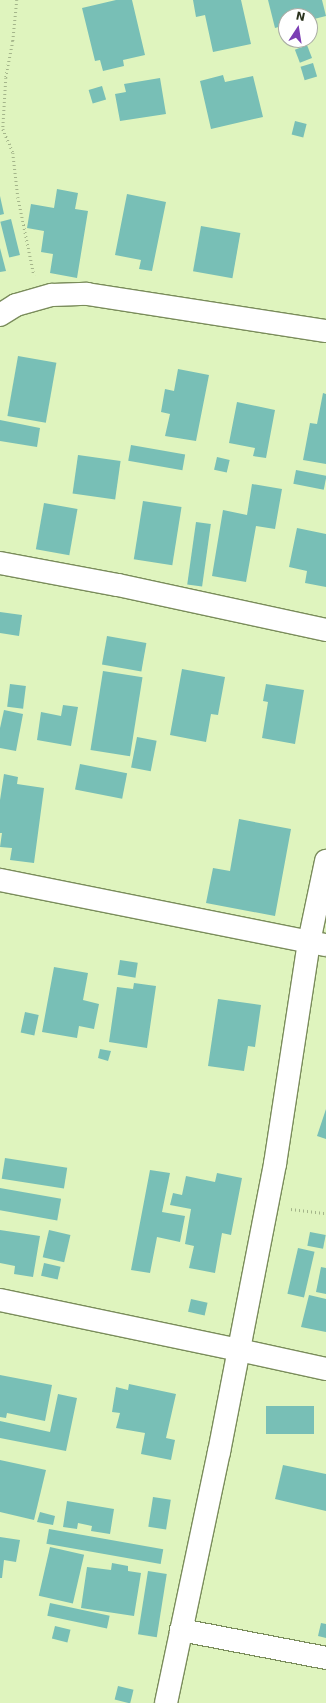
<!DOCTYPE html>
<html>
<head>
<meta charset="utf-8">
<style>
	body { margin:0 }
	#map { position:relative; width:326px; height:1703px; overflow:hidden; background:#dff4be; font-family:"DejaVu Sans",sans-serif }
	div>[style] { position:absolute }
	.building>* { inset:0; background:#78bfb6; transform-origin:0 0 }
	.path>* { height:2.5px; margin-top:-1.25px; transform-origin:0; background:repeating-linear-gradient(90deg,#a4b58a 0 1px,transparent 0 4px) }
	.roads { filter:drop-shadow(1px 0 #7a8c5b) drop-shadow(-1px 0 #7a8c5b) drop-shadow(0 1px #7a8c5b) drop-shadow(0 -1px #7a8c5b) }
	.minor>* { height:22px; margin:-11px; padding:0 11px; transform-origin:11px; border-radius:11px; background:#fff }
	span { translate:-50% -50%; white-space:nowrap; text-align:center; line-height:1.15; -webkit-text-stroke:3.5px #fff; paint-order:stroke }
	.north { position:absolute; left:278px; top:8px; width:40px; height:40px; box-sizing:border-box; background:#fff; border:1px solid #aaada5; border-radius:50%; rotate:12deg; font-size:11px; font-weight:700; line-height:16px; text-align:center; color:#2a321d }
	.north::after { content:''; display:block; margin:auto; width:14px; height:18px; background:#7c3eb4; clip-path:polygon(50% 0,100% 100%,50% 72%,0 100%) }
</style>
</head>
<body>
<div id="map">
	<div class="building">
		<div style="clip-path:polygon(116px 0,132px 0,145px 55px,123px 60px,124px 66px,103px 71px,100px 60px,95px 61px,82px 8px)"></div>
		<div style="clip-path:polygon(193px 0,241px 0,251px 44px,213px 52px,205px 15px,196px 17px)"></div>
		<div style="clip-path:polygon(268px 0,322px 0,326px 16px,314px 19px,316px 27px,310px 28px,310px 16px,286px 16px,285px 34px,282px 26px,275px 28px)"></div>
		<div style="left:307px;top:45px;width:14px;height:13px;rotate:69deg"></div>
		<div style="left:313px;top:63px;width:14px;height:13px;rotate:73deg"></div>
		<div style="clip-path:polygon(223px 75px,225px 82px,253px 76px,263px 117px,211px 129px,200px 81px)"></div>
		<div style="clip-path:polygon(160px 78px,166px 114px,120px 121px,115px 94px,126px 92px,124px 84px)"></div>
		<div style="left:102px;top:86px;width:14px;height:14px;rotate:73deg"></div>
		<div style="left:295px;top:121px;width:12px;height:14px;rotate:14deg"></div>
		<div style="clip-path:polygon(57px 189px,78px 193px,75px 209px,88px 211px,77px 278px,50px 273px,53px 254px,41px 252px,44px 231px,27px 228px,31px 204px,54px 208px)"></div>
		<div style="clip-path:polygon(127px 194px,166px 202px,152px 271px,139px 269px,141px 260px,115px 255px)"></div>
		<div style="clip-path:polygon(0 196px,4px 214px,0 215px)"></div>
		<div style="left:11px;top:219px;width:37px;height:11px;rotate:76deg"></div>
		<div style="left:201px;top:226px;width:40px;height:46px;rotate:10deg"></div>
		<div style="clip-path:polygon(0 248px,6px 271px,0 272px)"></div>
		<div style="left:18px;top:356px;width:39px;height:61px;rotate:10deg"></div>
		<div style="clip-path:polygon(178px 369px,209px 375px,196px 441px,165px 436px,170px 414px,161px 412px,165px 389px,174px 391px)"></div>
		<div style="clip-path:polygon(323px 393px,326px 394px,326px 464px,303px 460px,310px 423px,317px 424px)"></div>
		<div style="clip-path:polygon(237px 402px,275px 410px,266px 458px,253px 456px,255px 448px,229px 443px)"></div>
		<div style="clip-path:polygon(0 420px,40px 428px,37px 447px,0 441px)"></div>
		<div style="left:131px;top:445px;width:55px;height:16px;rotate:10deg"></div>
		<div style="left:78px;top:455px;width:43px;height:39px;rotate:8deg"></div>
		<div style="left:217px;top:457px;width:13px;height:13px;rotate:13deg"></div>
		<div style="left:296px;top:470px;width:31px;height:14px;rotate:11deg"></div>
		<div style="clip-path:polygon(252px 484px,282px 489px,275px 529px,256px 526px,246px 582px,212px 576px,223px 510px,247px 515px)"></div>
		<div style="left:143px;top:501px;width:39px;height:59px;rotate:9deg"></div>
		<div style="left:44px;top:503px;width:34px;height:47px;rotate:10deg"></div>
		<div style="left:196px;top:522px;width:15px;height:63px;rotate:8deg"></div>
		<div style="clip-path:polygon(297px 528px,326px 534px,326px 587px,305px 583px,307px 571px,289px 567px)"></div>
		<div style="clip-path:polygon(0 612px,22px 615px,19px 636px,0 633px)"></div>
		<div style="left:107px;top:636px;width:40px;height:29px;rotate:10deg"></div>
		<div style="clip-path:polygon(182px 669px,225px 677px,218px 715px,211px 714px,206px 742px,170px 735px)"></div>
		<div style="left:103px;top:671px;width:40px;height:80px;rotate:9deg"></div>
		<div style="left:10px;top:684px;width:16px;height:23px;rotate:7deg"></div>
		<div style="clip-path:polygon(266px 684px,304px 690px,295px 744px,262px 738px,268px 702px,263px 701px)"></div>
		<div style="clip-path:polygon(63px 705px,78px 707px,71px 746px,37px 740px,41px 712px,61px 716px)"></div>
		<div style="clip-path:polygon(4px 710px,23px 714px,16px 751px,0 748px,0 728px)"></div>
		<div style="left:137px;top:737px;width:20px;height:31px;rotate:11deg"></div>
		<div style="left:80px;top:764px;width:48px;height:26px;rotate:11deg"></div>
		<div style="clip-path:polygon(4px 774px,18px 777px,17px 784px,44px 788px,34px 863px,10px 860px,12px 848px,0 847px,2px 833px,0 833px,0 800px)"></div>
		<div style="clip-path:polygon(239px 819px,291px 829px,275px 916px,206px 903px,213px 868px,230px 871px)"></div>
		<div style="left:120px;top:960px;width:18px;height:15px;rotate:9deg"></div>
		<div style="clip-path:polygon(54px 967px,88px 973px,83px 1000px,99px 1004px,94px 1029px,79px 1026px,77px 1038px,42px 1032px)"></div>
		<div style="clip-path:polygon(134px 983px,156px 986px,147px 1048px,109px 1042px,117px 987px,133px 989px)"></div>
		<div style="clip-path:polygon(218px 999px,261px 1005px,255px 1047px,248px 1046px,244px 1071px,208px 1066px)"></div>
		<div style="left:25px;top:1012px;width:14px;height:21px;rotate:12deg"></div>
		<div style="clip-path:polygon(100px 1049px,111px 1051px,108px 1061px,98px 1058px)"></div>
		<div style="clip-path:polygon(326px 1109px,326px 1139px,317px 1136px)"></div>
		<div style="left:5px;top:1158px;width:63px;height:21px;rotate:9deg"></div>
		<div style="clip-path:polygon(150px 1170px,170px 1173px,162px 1212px,185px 1216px,180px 1242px,157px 1237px,150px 1273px,131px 1270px)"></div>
		<div style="clip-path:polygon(217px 1173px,242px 1178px,231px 1235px,222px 1233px,215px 1273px,189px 1268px,194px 1246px,185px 1244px,191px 1209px,170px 1205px,173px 1193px,182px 1195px,186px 1176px,215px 1182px)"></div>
		<div style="left:0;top:1188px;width:62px;height:22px;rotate:10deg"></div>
		<div style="clip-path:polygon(0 1230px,40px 1236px,33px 1277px,14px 1274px,15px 1266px,0 1263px)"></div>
		<div style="left:49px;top:1230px;width:22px;height:28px;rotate:13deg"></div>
		<div style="left:310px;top:1232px;width:16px;height:14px;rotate:11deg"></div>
		<div style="left:298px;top:1248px;width:17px;height:47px;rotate:13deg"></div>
		<div style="left:44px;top:1263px;width:17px;height:13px;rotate:13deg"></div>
		<div style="clip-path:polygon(321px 1267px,326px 1268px,326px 1294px,316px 1292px)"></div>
		<div style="clip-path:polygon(309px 1295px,326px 1299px,326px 1332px,301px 1327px)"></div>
		<div style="left:191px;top:1299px;width:17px;height:13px;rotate:13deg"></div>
		<div style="clip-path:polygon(0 1375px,52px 1385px,45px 1421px,7px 1413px,6px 1418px,0 1417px)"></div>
		<div style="clip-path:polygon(129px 1384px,176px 1394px,166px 1438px,175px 1440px,171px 1460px,141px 1454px,145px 1433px,116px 1428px,120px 1413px,112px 1412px,116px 1387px,128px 1390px)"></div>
		<div style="clip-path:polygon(58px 1394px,77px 1398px,66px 1451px,0 1438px,0 1421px,50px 1432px)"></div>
		<div style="left:314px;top:1406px;width:28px;height:48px;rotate:90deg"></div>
		<div style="clip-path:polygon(0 1460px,46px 1470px,34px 1520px,0 1512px)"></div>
		<div style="clip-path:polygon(283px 1465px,326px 1474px,326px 1511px,275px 1499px)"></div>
		<div style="left:153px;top:1497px;width:18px;height:30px;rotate:9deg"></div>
		<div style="clip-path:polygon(67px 1501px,114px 1509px,110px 1534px,91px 1531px,92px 1526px,78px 1523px,77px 1529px,63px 1527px)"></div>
		<div style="clip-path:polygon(40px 1512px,55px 1516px,53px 1525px,37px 1522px)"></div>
		<div style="left:49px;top:1529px;width:116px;height:15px;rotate:10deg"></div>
		<div style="clip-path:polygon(0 1537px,20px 1540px,16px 1562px,4px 1560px,2px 1578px,0 1578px)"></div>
		<div style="left:50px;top:1547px;width:35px;height:50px;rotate:13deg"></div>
		<div style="clip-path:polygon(112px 1563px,128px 1566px,128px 1571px,141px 1573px,134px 1616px,81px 1608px,87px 1567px,111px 1570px)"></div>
		<div style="left:148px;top:1571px;width:19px;height:64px;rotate:9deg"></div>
		<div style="left:50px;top:1603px;width:61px;height:13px;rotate:12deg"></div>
		<div style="clip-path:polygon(321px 1623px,326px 1624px,326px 1638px,318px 1636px)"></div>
		<div style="left:55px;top:1626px;width:16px;height:13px;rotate:14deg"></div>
		<div style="left:118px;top:1686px;width:16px;height:14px;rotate:14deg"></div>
	</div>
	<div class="path">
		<div style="left:17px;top:0;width:41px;rotate:95.6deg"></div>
		<div style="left:13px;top:41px;width:38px;rotate:101deg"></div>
		<div style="left:6px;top:78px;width:51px;rotate:93.4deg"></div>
		<div style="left:3px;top:129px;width:26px;rotate:67deg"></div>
		<div style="left:13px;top:153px;width:44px;rotate:83.5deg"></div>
		<div style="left:18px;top:197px;width:80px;rotate:78.4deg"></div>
		<div style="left:291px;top:1209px;width:35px;rotate:7deg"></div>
	</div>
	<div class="roads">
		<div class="minor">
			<div style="left:0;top:315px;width:19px;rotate:-32deg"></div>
			<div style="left:16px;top:305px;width:37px;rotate:-16deg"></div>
			<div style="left:52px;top:295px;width:35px;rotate:-2deg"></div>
			<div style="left:87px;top:294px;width:242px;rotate:8.8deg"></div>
			<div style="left:0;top:563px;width:120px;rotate:10.6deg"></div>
			<div style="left:118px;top:585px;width:213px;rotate:12.2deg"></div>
			<div style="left:0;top:880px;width:332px;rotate:11.3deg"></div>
			<div style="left:0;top:1300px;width:244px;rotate:11.8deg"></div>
			<div style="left:239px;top:1350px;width:89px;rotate:12.3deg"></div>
			<div style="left:181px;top:1630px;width:148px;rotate:10.9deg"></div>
			<div style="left:166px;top:1703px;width:257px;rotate:-78.1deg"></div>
			<div style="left:219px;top:1452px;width:293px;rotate:-79deg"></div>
			<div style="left:275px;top:1164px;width:225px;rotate:-81.3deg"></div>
			<div style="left:309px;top:942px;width:83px;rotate:-78.1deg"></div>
		</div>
	</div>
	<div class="north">N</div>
</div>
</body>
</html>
